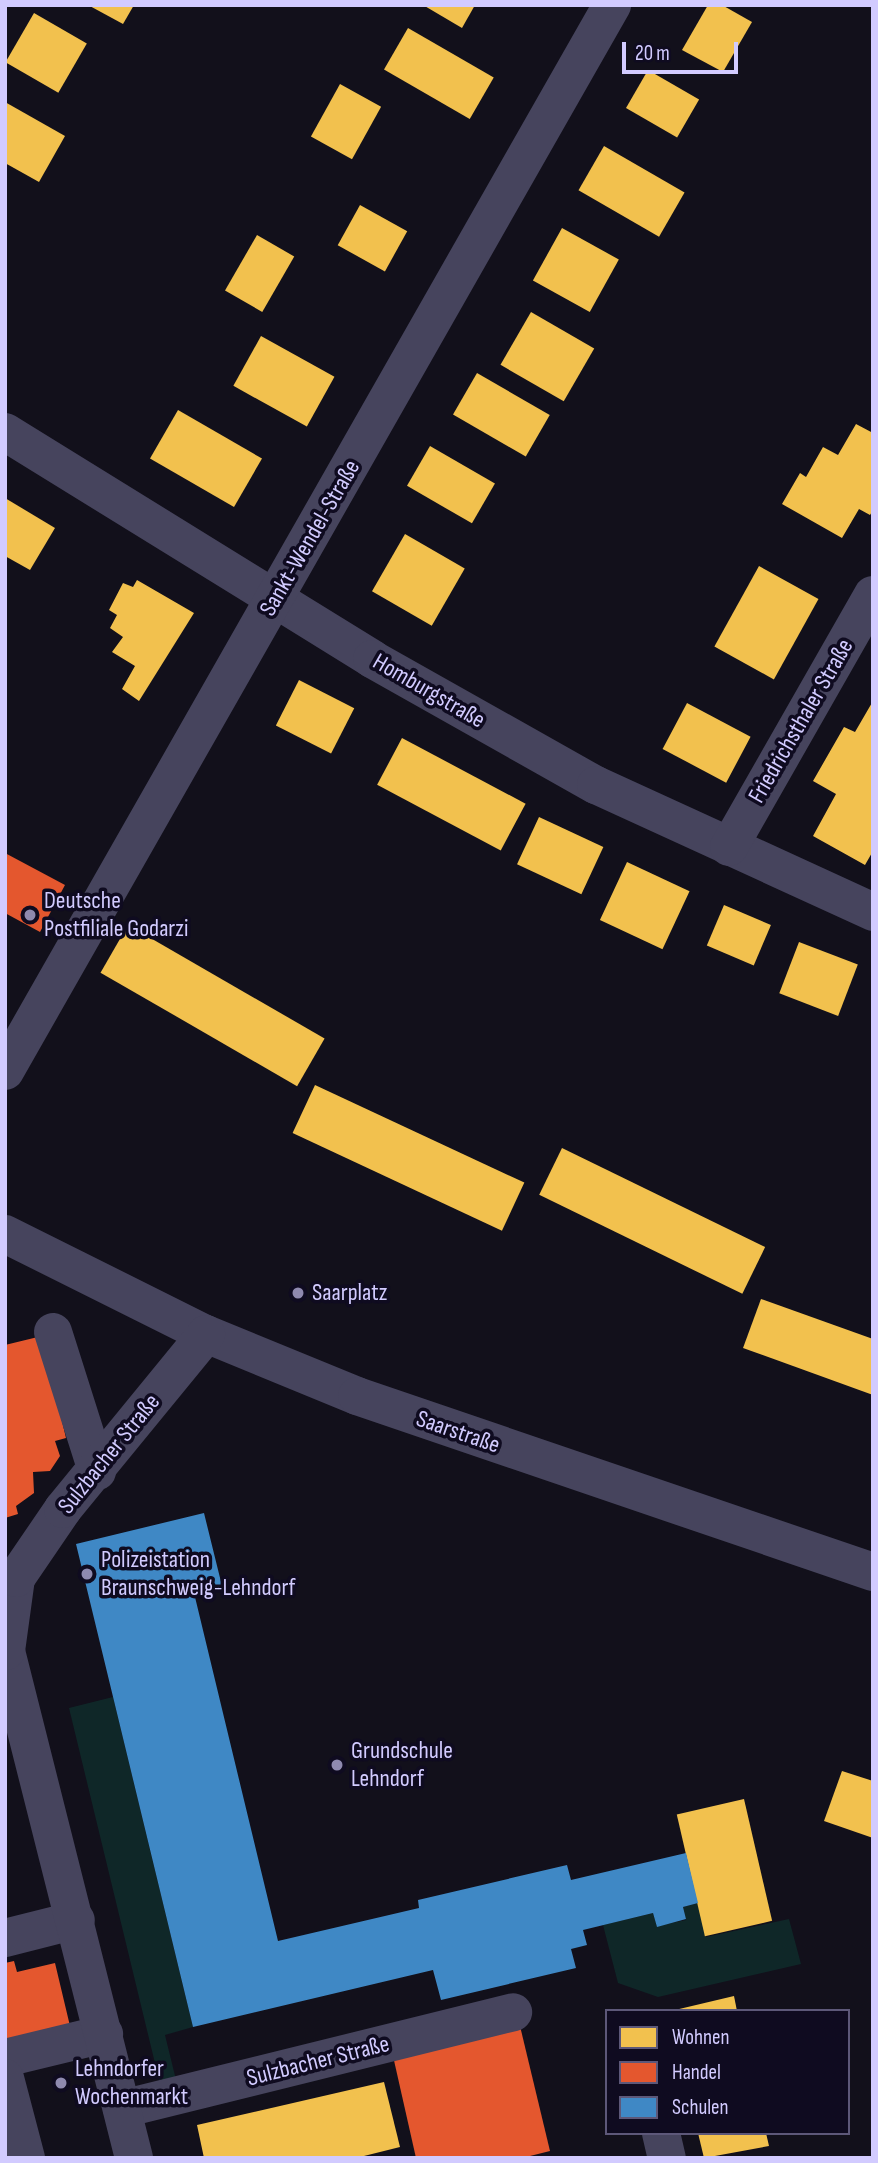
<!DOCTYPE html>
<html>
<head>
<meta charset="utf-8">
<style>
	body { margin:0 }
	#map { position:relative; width:878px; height:2163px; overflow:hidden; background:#12101b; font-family:"Sofia Sans Condensed",sans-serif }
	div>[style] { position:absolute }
	.green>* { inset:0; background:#0f2728 }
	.homes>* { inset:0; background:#f2c14e; transform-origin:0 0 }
	.shops>* { inset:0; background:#e4572e }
	.schools>* { inset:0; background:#3f88c5 }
	.minor>* { height:38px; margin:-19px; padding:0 19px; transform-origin:19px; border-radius:19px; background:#46445d }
	.dots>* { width:19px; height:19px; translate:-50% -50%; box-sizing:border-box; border:4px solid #0f0b20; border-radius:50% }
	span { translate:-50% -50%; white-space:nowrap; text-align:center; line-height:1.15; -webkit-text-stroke:7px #0f0b20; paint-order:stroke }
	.street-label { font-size:24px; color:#d2cbff }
	.poi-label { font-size:24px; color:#d2cbff }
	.left { translate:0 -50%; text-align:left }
	.frame { position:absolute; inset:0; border:7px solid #d2cbff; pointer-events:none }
	.legend { position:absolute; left:605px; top:2009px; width:245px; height:126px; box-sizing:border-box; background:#0f0b20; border:2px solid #5d5879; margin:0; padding:9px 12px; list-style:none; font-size:21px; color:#d2cbff }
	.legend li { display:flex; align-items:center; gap:14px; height:35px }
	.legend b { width:35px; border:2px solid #5d5879 }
	.scale { position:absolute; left:622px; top:42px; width:116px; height:32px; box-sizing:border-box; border:4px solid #d2cbff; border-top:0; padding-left:9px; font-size:21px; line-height:24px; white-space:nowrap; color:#d2cbff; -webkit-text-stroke:5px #0f0b20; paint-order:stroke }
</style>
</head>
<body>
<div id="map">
	<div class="green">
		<div style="clip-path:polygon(113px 1697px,193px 2027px,165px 2035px,177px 2084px,161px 2088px,69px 1708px)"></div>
		<div style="clip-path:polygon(698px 1903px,706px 1937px,789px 1919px,801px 1964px,658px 1997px,618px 1983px,603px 1925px,653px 1913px,657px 1926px,686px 1920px,683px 1907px)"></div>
	</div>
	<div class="homes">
		<div style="clip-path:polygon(88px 5px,134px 5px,123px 24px)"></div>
		<div style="clip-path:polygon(423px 5px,475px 5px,462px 28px)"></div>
		<div style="clip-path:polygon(708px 5px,722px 5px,752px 22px,723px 72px,682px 50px)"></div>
		<div style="left:34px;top:13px;width:61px;height:57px;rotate:30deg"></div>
		<div style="left:408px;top:28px;width:99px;height:48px;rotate:30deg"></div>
		<div style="left:648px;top:70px;width:59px;height:44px;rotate:30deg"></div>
		<div style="left:340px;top:84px;width:47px;height:60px;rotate:29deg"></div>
		<div style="clip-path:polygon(5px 102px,65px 136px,39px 182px,5px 163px)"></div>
		<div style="left:604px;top:146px;width:93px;height:51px;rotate:30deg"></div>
		<div style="left:360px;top:205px;width:54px;height:46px;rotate:29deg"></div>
		<div style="left:562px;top:228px;width:65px;height:60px;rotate:29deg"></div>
		<div style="left:257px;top:235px;width:43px;height:64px;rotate:30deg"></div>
		<div style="left:531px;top:312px;width:73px;height:61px;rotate:30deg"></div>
		<div style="left:261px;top:336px;width:84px;height:57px;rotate:29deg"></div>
		<div style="left:477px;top:373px;width:84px;height:48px;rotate:30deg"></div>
		<div style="left:178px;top:410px;width:97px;height:56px;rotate:30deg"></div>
		<div style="clip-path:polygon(856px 424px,873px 433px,873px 510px,870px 515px,859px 509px,842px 538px,782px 504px,800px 473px,806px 477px,823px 447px,838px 455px)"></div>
		<div style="left:430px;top:446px;width:75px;height:46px;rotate:30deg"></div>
		<div style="clip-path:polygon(5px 498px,55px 528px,30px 570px,5px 556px)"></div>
		<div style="left:405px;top:534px;width:69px;height:66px;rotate:30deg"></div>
		<div style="left:759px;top:566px;width:68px;height:92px;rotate:29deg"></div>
		<div style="clip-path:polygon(137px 580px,194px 613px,139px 701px,122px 689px,135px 666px,112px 652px,123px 637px,110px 628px,117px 615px,109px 610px,123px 583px,133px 587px)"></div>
		<div style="left:299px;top:680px;width:62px;height:51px;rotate:27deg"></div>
		<div style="clip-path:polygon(873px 701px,873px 851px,865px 865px,813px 836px,836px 794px,813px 781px,844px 727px,855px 732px)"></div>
		<div style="left:687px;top:703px;width:72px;height:52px;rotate:28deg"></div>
		<div style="left:402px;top:738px;width:140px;height:53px;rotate:28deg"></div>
		<div style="left:539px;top:817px;width:71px;height:52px;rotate:25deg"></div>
		<div style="left:627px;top:862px;width:69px;height:64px;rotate:25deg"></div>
		<div style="left:724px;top:905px;width:51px;height:44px;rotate:23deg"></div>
		<div style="left:128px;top:925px;width:227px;height:55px;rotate:30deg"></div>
		<div style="left:799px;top:942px;width:63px;height:55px;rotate:21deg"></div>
		<div style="left:315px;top:1085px;width:231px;height:53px;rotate:25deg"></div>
		<div style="left:562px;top:1148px;width:226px;height:52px;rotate:26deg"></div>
		<div style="clip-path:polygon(761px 1299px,873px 1339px,873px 1395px,743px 1348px)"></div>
		<div style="clip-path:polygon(842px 1771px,873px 1781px,873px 1838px,824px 1821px)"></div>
		<div style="left:744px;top:1799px;width:125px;height:69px;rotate:77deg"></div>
		<div style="clip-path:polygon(734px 1996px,737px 2011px,675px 2011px,675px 2010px)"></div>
		<div style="clip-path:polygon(384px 2082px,400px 2147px,356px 2158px,204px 2158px,197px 2125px)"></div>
		<div style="clip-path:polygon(698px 2133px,766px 2133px,769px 2146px,704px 2158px)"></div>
	</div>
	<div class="shops">
		<div style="clip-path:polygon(5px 853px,65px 885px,40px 932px,5px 913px)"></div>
		<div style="clip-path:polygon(42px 1336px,66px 1438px,55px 1441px,60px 1456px,50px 1471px,33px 1472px,34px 1493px,16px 1506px,18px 1514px,5px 1518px,5px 1345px)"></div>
		<div style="clip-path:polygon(14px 1961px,17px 1972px,55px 1963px,70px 2026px,5px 2040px,5px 1963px)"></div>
		<div style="clip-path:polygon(520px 2026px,550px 2151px,522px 2158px,416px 2158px,393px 2056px)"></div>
	</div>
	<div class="schools">
		<div style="clip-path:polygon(204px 1513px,223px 1590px,195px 1597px,278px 1941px,419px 1908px,418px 1900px,567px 1865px,571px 1880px,686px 1853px,698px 1903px,683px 1907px,686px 1919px,657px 1927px,653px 1913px,583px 1930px,587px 1945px,571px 1949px,576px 1968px,441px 2000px,433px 1970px,193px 2027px,76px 1544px)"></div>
	</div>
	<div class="minor">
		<div style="left:5px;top:432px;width:432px;rotate:31.7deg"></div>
		<div style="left:372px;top:659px;width:257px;rotate:29.4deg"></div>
		<div style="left:596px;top:785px;width:305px;rotate:24.6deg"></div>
		<div style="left:729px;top:847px;width:290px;rotate:-60.3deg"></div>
		<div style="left:5px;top:1071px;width:1227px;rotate:-60.34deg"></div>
		<div style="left:5px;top:1234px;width:225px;rotate:26.5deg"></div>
		<div style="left:206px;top:1334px;width:163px;rotate:22.3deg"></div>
		<div style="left:357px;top:1396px;width:545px;rotate:18.83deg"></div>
		<div style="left:53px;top:1332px;width:146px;rotate:72.4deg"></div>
		<div style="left:5px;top:1938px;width:73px;rotate:-14.2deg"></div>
		<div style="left:5px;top:2058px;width:102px;rotate:-13.6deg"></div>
		<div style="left:5px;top:2078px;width:83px;rotate:75.3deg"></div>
		<div style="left:122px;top:2109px;width:403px;rotate:-13.9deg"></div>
		<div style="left:661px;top:2133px;width:26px;rotate:77deg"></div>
		<div style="left:134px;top:2158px;width:523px;rotate:-104.17deg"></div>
		<div style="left:6px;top:1651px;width:74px;rotate:-82.2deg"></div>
		<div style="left:16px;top:1578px;width:83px;rotate:-55.7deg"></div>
		<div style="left:63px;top:1509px;width:226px;rotate:-50.7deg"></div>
	</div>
	<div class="dots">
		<div style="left:30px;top:915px;background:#8f8aaf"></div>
		<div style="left:298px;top:1293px;background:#8f8aaf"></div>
		<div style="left:87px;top:1574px;background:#8f8aaf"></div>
		<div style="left:337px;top:1765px;background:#8f8aaf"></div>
		<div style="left:61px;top:2083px;background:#8f8aaf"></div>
	</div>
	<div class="street-label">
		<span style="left:310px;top:538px;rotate:-60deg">Sankt-Wendel-Straße</span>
		<span style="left:429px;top:691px;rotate:30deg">Homburgstraße</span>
		<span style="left:801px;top:721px;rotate:-60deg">Friedrichsthaler Straße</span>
		<span style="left:458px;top:1432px;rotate:19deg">Saarstraße</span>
		<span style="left:109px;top:1454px;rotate:-51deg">Sulzbacher Straße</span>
		<span style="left:318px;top:2061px;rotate:-14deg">Sulzbacher Straße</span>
	</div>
	<div class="poi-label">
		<span class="left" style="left:44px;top:915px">Deutsche<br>Postfiliale Godarzi</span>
		<span class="left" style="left:312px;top:1293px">Saarplatz</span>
		<span class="left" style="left:101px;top:1574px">Polizeistation<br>Braunschweig-Lehndorf</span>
		<span class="left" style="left:351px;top:1765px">Grundschule<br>Lehndorf</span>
		<span class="left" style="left:75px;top:2083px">Lehndorfer<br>Wochenmarkt</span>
	</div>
	<div class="frame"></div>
	<ul class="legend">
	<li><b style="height:19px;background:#f2c14e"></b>Wohnen</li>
	<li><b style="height:19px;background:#e4572e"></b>Handel</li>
	<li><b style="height:19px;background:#3f88c5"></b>Schulen</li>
	</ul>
	<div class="scale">20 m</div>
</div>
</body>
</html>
